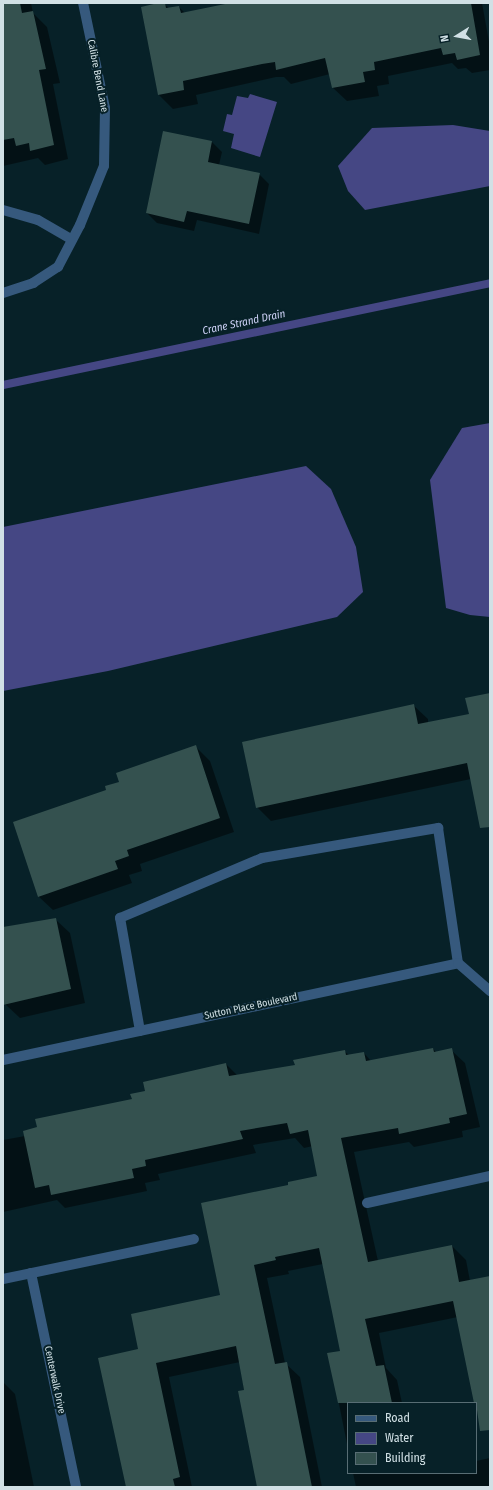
<!DOCTYPE html>
<html>
<head>
<meta charset="utf-8">
<style>
	body { margin:0 }
	#map { position:relative; width:493px; height:1490px; overflow:hidden; background:#072128; font-family:"Fira Sans Condensed",sans-serif }
	div>[style] { position:absolute }
	.water>* { inset:0; background:#454784 }
	.shadow>* { inset:0; background:#0007 }
	.stream>* { height:8px; margin:-4px; padding:0 4px; transform-origin:4px; border-radius:4px; background:#454784 }
	.building>* { inset:0; background:#34514f }
	.minor>* { height:10px; margin:-5px; padding:0 5px; transform-origin:5px; border-radius:5px; background:#36597d }
	span { translate:-50% -50%; white-space:nowrap; text-align:center; line-height:1.15; -webkit-text-stroke:4px #072128; paint-order:stroke }
	.street-label { font-size:10px; color:#d1e0e5 }
	.water-label { font-size:11px; color:#cdd1f6; font-style:italic }
	.frame { position:absolute; inset:0; border:4px solid #d1e0e5; pointer-events:none }
	.legend { position:absolute; left:347px; top:1402px; width:130px; height:72px; box-sizing:border-box; background:#072128; border:1px solid #586d74; margin:0; padding:5px 7px; list-style:none; font-size:12px; color:#d1e0e5 }
	.legend li { display:flex; align-items:center; gap:8px; height:20px }
	.legend b { width:20px; border:1px solid #586d74 }
	.north { position:absolute; left:437px; top:16px; width:40px; height:40px; -webkit-text-stroke:3px #072128; paint-order:stroke; rotate:259deg; font-size:11px; font-weight:700; line-height:16px; text-align:center; color:#d1e0e5 }
	.north::after { content:''; display:block; margin:auto; width:14px; height:18px; background:#d1e0e5; clip-path:polygon(50% 0,100% 100%,50% 72%,0 100%) }
</style>
</head>
<body>
<div id="map">
	<div class="water">
		<div style="clip-path:polygon(250px 94px,277px 102px,260px 157px,231px 148px,234px 134px,223px 131px,227px 114px,232px 115px,237px 96px,248px 98px)"></div>
		<div style="clip-path:polygon(453px 125px,490px 131px,490px 186px,365px 210px,348px 191px,338px 166px,372px 128px)"></div>
		<div style="clip-path:polygon(490px 423px,490px 617px,470px 615px,446px 608px,430px 480px,462px 428px)"></div>
		<div style="clip-path:polygon(306px 466px,331px 489px,356px 547px,363px 592px,337px 617px,108px 671px,3px 691px,3px 527px)"></div>
	</div>
	<div class="shadow">
		<div style="clip-path:polygon(3px 3px,31px 3px,33px 13px,47px 27px,60px 83px,53px 84px,68px 159px,45px 165px,38px 158px,3px 166px)"></div>
		<div style="clip-path:polygon(163px 3px,170px 9px,179px 7px,185px 13px,235px 3px,482px 3px,490px 47px,490px 70px,472px 73px,466px 68px,458px 69px,452px 63px,388px 76px,389px 84px,377px 86px,379px 96px,347px 101px,332px 87px,330px 74px,291px 84px,284px 77px,276px 77px,196px 95px,198px 104px,173px 109px,159px 95px)"></div>
		<div style="clip-path:polygon(212px 142px,222px 152px,219px 165px,259px 174px,269px 184px,259px 234px,197px 220px,194px 231px,157px 223px,147px 213px)"></div>
		<div style="clip-path:polygon(490px 694px,490px 815px,471px 779px,271px 821px,257px 807px,413px 705px,428px 719px,428px 723px,471px 715px)"></div>
		<div style="clip-path:polygon(196px 747px,210px 761px,234px 832px,140px 864px,142px 871px,129px 875px,132px 883px,53px 910px,38px 896px,107px 791px,120px 782px)"></div>
		<div style="clip-path:polygon(55px 919px,70px 933px,85px 1003px,20px 1018px,5px 1004px,3px 993px,3px 928px)"></div>
		<div style="clip-path:polygon(433px 1049px,437px 1053px,451px 1050px,465px 1063px,480px 1127px,462px 1131px,463px 1137px,414px 1147px,409px 1142px,354px 1152px,378px 1261px,452px 1246px,466px 1260px,470px 1281px,490px 1277px,490px 1432px,488px 1422px,477px 1411px,458px 1317px,379px 1333px,386px 1368px,397px 1380px,402px 1403px,348px 1403px,348px 1449px,329px 1354px,341px 1352px,323px 1264px,288px 1271px,289px 1274px,267px 1278px,285px 1363px,300px 1377px,322px 1487px,258px 1487px,240px 1362px,169px 1377px,192px 1487px,127px 1487px,139px 1350px,222px 1296px,290px 1186px,319px 1177px,313px 1146px,304px 1148px,295px 1138px,253px 1145px,256px 1153px,158px 1174px,160px 1180px,145px 1183px,147px 1191px,65px 1208px,57px 1200px,3px 1212px,3px 1140px,25px 1136px,133px 1099px,147px 1092px,226px 1064px,237px 1075px,296px 1066px,344px 1051px,349px 1055px,364px 1053px,371px 1061px)"></div>
		<div style="clip-path:polygon(3px 1382px,15px 1394px,34px 1487px,3px 1487px)"></div>
		<div style="clip-path:polygon(490px 1458px,490px 1487px,356px 1487px,353px 1473px,476px 1473px,476px 1461px)"></div>
	</div>
	<div class="stream">
		<div style="left:3px;top:385px;width:498px;rotate:-11.8deg"></div>
	</div>
	<div class="building">
		<div style="clip-path:polygon(3px 3px,20px 3px,22px 13px,33px 11px,46px 69px,39px 70px,54px 145px,30px 151px,29px 143px,16px 146px,14px 138px,3px 140px)"></div>
		<div style="clip-path:polygon(158px 3px,165px 3px,166px 8px,179px 6px,181px 13px,230px 3px,471px 3px,480px 55px,457px 60px,455px 53px,443px 55px,441px 48px,374px 62px,375px 70px,363px 72px,365px 82px,332px 88px,325px 58px,276px 70px,275px 62px,262px 64px,183px 81px,184px 90px,158px 95px,141px 7px)"></div>
		<div style="clip-path:polygon(163px 131px,212px 141px,208px 162px,260px 173px,249px 224px,187px 211px,184px 222px,146px 213px)"></div>
		<div style="clip-path:polygon(490px 693px,490px 827px,480px 828px,467px 763px,256px 808px,242px 742px,414px 704px,418px 724px,469px 714px,465px 698px)"></div>
		<div style="clip-path:polygon(196px 745px,220px 818px,127px 850px,129px 856px,115px 861px,118px 869px,38px 897px,13px 822px,106px 790px,105px 786px,119px 782px,116px 773px)"></div>
		<div style="clip-path:polygon(56px 918px,71px 989px,3px 1005px,3px 927px)"></div>
		<div style="clip-path:polygon(433px 1048px,434px 1052px,452px 1048px,467px 1114px,449px 1118px,450px 1123px,399px 1134px,398px 1128px,341px 1138px,368px 1262px,452px 1245px,459px 1282px,490px 1276px,490px 1430px,480px 1431px,476px 1403px,474px 1403px,453px 1301px,365px 1319px,376px 1366px,384px 1365px,392px 1403px,338px 1403px,327px 1353px,340px 1351px,319px 1248px,275px 1257px,276px 1260px,254px 1265px,275px 1364px,287px 1362px,312px 1487px,257px 1487px,238px 1391px,244px 1390px,236px 1346px,156px 1363px,180px 1477px,173px 1479px,175px 1487px,126px 1487px,98px 1358px,138px 1349px,131px 1314px,220px 1295px,201px 1203px,288px 1185px,288px 1182px,317px 1176px,308px 1130px,290px 1134px,287px 1123px,240px 1131px,243px 1139px,145px 1160px,146px 1166px,132px 1169px,134px 1178px,51px 1195px,49px 1185px,35px 1188px,23px 1131px,37px 1127px,35px 1119px,132px 1099px,130px 1094px,145px 1091px,143px 1082px,226px 1063px,229px 1076px,295px 1065px,293px 1060px,345px 1050px,346px 1055px,364px 1052px,366px 1061px)"></div>
	</div>
	<div class="minor">
		<div style="left:3px;top:210px;width:36px;rotate:16deg"></div>
		<div style="left:38px;top:220px;width:39px;rotate:30deg"></div>
		<div style="left:3px;top:293px;width:32px;rotate:-18deg"></div>
		<div style="left:33px;top:283px;width:30px;rotate:-33deg"></div>
		<div style="left:58px;top:267px;width:47px;rotate:-62.4deg"></div>
		<div style="left:80px;top:225px;width:64px;rotate:-67.9deg"></div>
		<div style="left:104px;top:166px;width:58px;rotate:-89deg"></div>
		<div style="left:105px;top:108px;width:107px;rotate:-101.8deg"></div>
		<div style="left:140px;top:1031px;width:115px;rotate:-100deg"></div>
		<div style="left:120px;top:918px;width:154px;rotate:-22.9deg"></div>
		<div style="left:262px;top:858px;width:179px;rotate:-9.7deg"></div>
		<div style="left:438px;top:828px;width:136px;rotate:81.6deg"></div>
		<div style="left:3px;top:1060px;width:465px;rotate:-12deg"></div>
		<div style="left:458px;top:963px;width:43px;rotate:41.2deg"></div>
		<div style="left:367px;top:1203px;width:126px;rotate:-12.4deg"></div>
		<div style="left:31px;top:1273px;width:219px;rotate:78.1deg"></div>
		<div style="left:3px;top:1279px;width:195px;rotate:-11.8deg"></div>
	</div>
	<div class="street-label">
		<span style="left:97px;top:76px;rotate:79deg">Calibre Bend Lane</span>
		<span style="left:251px;top:1007px;rotate:-12deg">Sutton Place Boulevard</span>
		<span style="left:54px;top:1380px;rotate:78deg">Centerwalk Drive</span>
	</div>
	<div class="water-label">
		<span style="left:244px;top:323px;rotate:-12deg">Crane Strand Drain</span>
	</div>
	<div class="frame"></div>
	<ul class="legend">
	<li><b style="height:5px;background:#36597d"></b>Road</li>
	<li><b style="height:11px;background:#454784"></b>Water</li>
	<li><b style="height:11px;background:#34514f"></b>Building</li>
	</ul>
	<div class="north">N</div>
</div>
</body>
</html>
